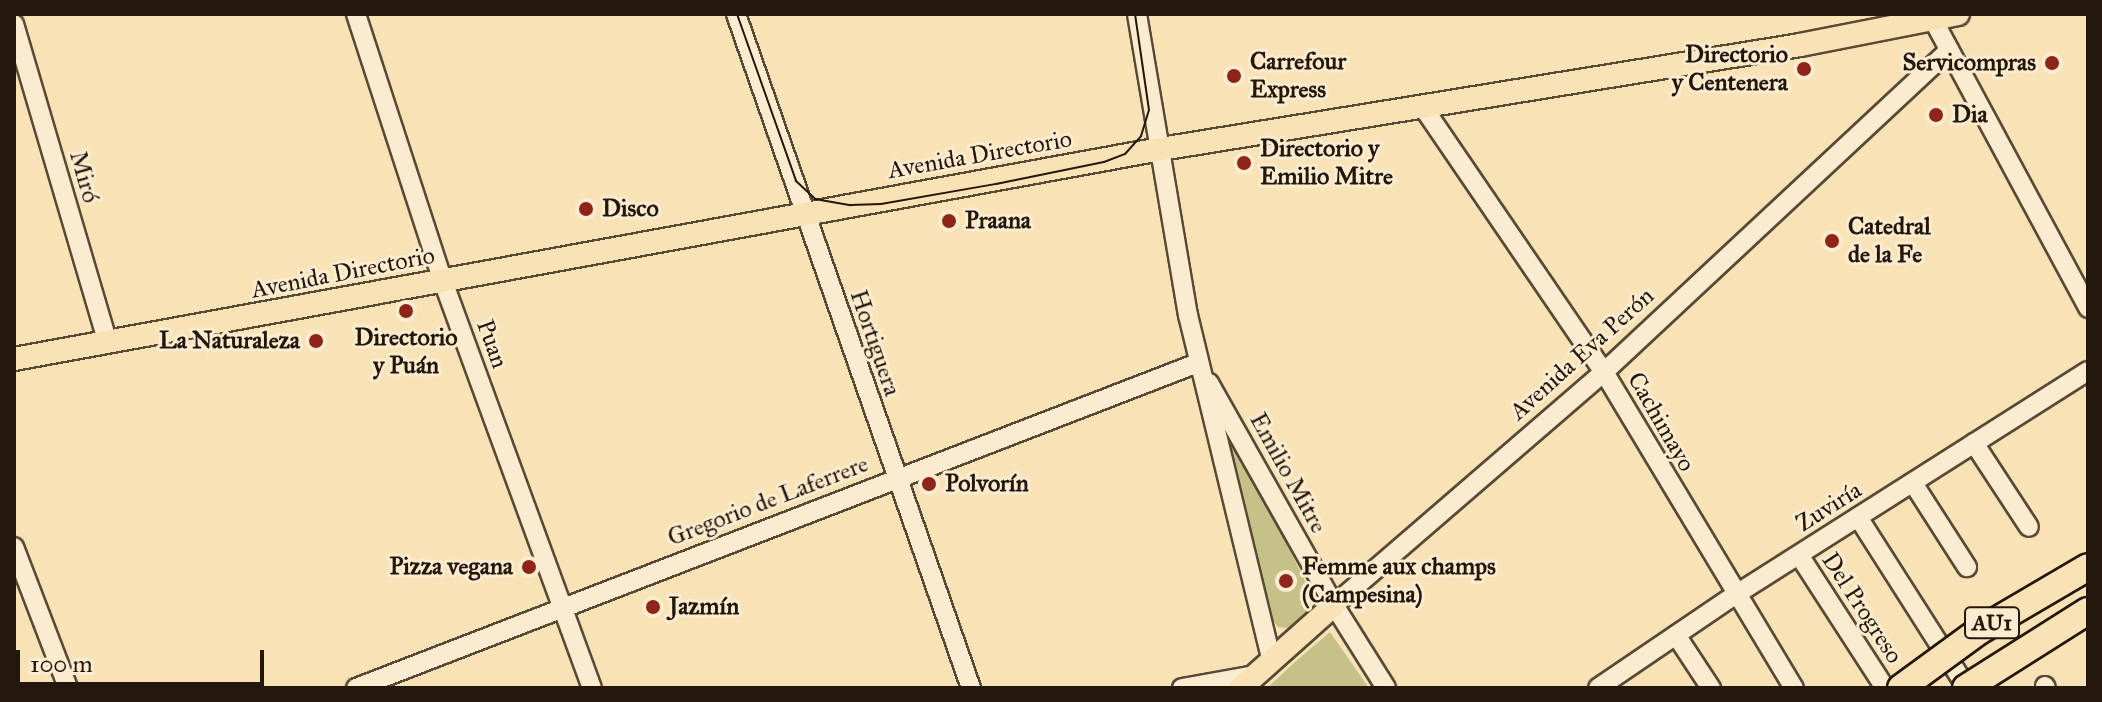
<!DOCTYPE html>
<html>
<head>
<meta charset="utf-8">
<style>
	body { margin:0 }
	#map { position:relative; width:2102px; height:702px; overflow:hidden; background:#f9e2b6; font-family:"IM FELL Great Primer",serif }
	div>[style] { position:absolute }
	.green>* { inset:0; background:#c5c188 }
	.roads { filter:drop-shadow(2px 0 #584935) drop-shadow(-2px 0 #584935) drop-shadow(0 2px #584935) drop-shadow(0 -2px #584935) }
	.minor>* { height:18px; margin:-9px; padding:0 9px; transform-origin:9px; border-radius:9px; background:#fbecd0 }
	.major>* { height:22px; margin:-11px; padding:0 11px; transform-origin:11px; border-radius:11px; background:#f9e2b6 }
	.tram>* { height:2px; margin:-1px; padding:0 1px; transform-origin:1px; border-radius:1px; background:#23160a }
	.bridges { filter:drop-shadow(2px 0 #23160a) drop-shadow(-2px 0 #23160a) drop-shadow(0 2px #23160a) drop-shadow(0 -2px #23160a) }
	.highway-bridge>* { height:26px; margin:-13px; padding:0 13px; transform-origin:13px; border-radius:13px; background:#f9e2b6 }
	.dots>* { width:22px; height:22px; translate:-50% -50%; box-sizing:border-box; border:4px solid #fbecd0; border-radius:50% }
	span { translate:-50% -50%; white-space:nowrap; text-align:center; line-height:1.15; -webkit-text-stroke:6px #fbecd0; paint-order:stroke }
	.shield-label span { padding:2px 6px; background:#fbecd0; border:2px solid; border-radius:6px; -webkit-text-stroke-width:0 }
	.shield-label { font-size:22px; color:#23160a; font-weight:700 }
	.poi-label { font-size:24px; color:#23160a; font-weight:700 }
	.right { translate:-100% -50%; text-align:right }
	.left { translate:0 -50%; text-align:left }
	.street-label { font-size:24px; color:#23160a }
	.frame { position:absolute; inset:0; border:16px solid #23160a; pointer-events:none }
	.scale { position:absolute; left:16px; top:650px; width:248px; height:36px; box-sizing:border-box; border:4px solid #23160a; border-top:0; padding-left:10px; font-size:24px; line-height:28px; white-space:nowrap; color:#23160a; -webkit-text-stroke:6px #fbecd0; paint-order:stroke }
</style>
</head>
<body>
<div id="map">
	<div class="green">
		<div style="clip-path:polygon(1210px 389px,1312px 595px,1310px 612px,1288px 628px,1278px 627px,1270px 617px)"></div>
		<div style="clip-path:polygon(1330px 632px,1369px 688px,1267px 688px,1296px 661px)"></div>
	</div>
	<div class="roads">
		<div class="minor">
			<div style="left:356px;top:14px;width:281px;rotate:72deg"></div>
			<div style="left:443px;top:281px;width:433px;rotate:69.9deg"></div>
			<div style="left:736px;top:14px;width:714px;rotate:70.78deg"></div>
			<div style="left:1137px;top:14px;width:305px;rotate:80.4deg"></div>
			<div style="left:1188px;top:315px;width:357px;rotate:76.4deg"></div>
			<div style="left:1930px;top:14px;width:334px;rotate:61.7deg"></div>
			<div style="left:14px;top:24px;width:333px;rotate:73.6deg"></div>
			<div style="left:1423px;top:107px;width:321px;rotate:55.7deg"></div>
			<div style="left:1604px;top:372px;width:369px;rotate:59deg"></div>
			<div style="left:1209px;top:383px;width:255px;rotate:60.6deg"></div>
			<div style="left:1334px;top:605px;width:98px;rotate:57.9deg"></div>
			<div style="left:1974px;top:443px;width:100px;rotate:56.8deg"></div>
			<div style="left:1913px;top:483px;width:100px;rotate:57.3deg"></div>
			<div style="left:1858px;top:517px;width:203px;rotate:57.5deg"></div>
			<div style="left:14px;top:547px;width:151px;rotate:69deg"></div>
			<div style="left:1799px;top:555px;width:158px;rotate:57.1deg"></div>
			<div style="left:1334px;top:605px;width:357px;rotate:-40.8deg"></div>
			<div style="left:1604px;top:372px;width:472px;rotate:-43deg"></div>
			<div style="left:1676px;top:635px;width:64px;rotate:56.6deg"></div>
			<div style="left:2045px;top:686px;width:2px;rotate:63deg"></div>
			<div style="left:356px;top:688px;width:903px;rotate:-21.11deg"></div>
			<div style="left:1182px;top:688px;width:75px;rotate:-10deg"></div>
			<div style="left:1598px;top:688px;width:166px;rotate:-34.2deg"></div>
			<div style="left:1735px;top:595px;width:418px;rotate:-32.4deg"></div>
		</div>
		<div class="major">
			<div style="left:14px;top:359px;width:1166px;rotate:-10.38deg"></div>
			<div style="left:1161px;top:149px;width:647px;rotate:-9.24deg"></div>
			<div style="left:1800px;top:45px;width:161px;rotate:-11.1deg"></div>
			<div style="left:1241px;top:688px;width:125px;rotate:-41.7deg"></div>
		</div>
	</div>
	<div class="tram">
		<div style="left:737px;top:14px;width:177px;rotate:70.5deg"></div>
		<div style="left:796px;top:181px;width:26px;rotate:43deg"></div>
		<div style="left:815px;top:199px;width:36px;rotate:10deg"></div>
		<div style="left:850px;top:205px;width:31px;rotate:-2deg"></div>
		<div style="left:881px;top:204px;width:117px;rotate:-9.9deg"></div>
		<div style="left:996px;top:184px;width:110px;rotate:-11.5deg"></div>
		<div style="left:1104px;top:162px;width:22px;rotate:-21deg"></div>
		<div style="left:1125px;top:154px;width:24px;rotate:-48deg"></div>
		<div style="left:1141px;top:136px;width:27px;rotate:-73deg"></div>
		<div style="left:1149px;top:110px;width:97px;rotate:-98.3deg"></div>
	</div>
	<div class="bridges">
		<div class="highway-bridge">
			<div style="left:1901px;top:688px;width:97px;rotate:-36.2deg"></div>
			<div style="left:1979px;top:631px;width:126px;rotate:-30.4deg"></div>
			<div style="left:1966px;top:688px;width:144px;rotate:-32.3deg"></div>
		</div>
	</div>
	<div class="dots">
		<div style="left:2052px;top:63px;background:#8f2418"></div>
		<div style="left:1804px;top:69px;background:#8f2418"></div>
		<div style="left:1234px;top:76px;background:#8f2418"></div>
		<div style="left:1936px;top:115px;background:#8f2418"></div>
		<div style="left:1244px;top:163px;background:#8f2418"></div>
		<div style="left:586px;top:209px;background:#8f2418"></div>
		<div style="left:949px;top:221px;background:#8f2418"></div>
		<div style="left:1832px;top:241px;background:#8f2418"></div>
		<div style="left:406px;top:311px;background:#8f2418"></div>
		<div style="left:316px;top:341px;background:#8f2418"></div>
		<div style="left:929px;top:484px;background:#8f2418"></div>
		<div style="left:529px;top:567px;background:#8f2418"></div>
		<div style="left:1286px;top:581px;background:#8f2418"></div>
		<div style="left:653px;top:607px;background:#8f2418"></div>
	</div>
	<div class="shield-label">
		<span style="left:1992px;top:623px">AU1</span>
	</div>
	<div class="poi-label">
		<span class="right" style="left:1788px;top:69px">Directorio<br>y Centenera</span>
		<span class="left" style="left:1250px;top:76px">Carrefour<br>Express</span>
		<span class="right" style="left:2036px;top:63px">Servicompras</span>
		<span class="left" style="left:1952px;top:115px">Dia</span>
		<span class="left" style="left:1260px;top:163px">Directorio y<br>Emilio Mitre</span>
		<span class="left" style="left:602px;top:209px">Disco</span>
		<span class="left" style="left:965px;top:221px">Praana</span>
		<span class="left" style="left:1848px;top:241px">Catedral<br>de la Fe</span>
		<span style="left:406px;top:352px">Directorio<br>y Puán</span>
		<span class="right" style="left:300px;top:341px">La Naturaleza</span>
		<span class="left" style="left:945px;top:484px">Polvorín</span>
		<span class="right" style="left:513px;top:567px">Pizza vegana</span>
		<span class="left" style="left:1302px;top:581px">Femme aux champs<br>(Campesina)</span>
		<span class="left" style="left:669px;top:607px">Jazmín</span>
	</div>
	<div class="street-label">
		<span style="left:980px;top:155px;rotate:-10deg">Avenida Directorio</span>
		<span style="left:84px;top:177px;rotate:74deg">Miró</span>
		<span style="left:343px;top:273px;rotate:-11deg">Avenida Directorio</span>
		<span style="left:875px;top:343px;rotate:71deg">Hortiguera</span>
		<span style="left:492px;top:344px;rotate:70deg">Puan</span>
		<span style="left:1582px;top:354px;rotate:-42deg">Avenida Eva Perón</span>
		<span style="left:1661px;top:422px;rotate:60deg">Cachimayo</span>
		<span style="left:1288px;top:473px;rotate:61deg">Emilio Mitre</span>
		<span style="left:768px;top:501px;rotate:-21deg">Gregorio de Laferrere</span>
		<span style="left:1829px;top:507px;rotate:-32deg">Zuviría</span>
		<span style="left:1862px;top:608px;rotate:57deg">Del Progreso</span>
	</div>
	<div class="frame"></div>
	<div class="scale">100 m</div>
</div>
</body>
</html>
